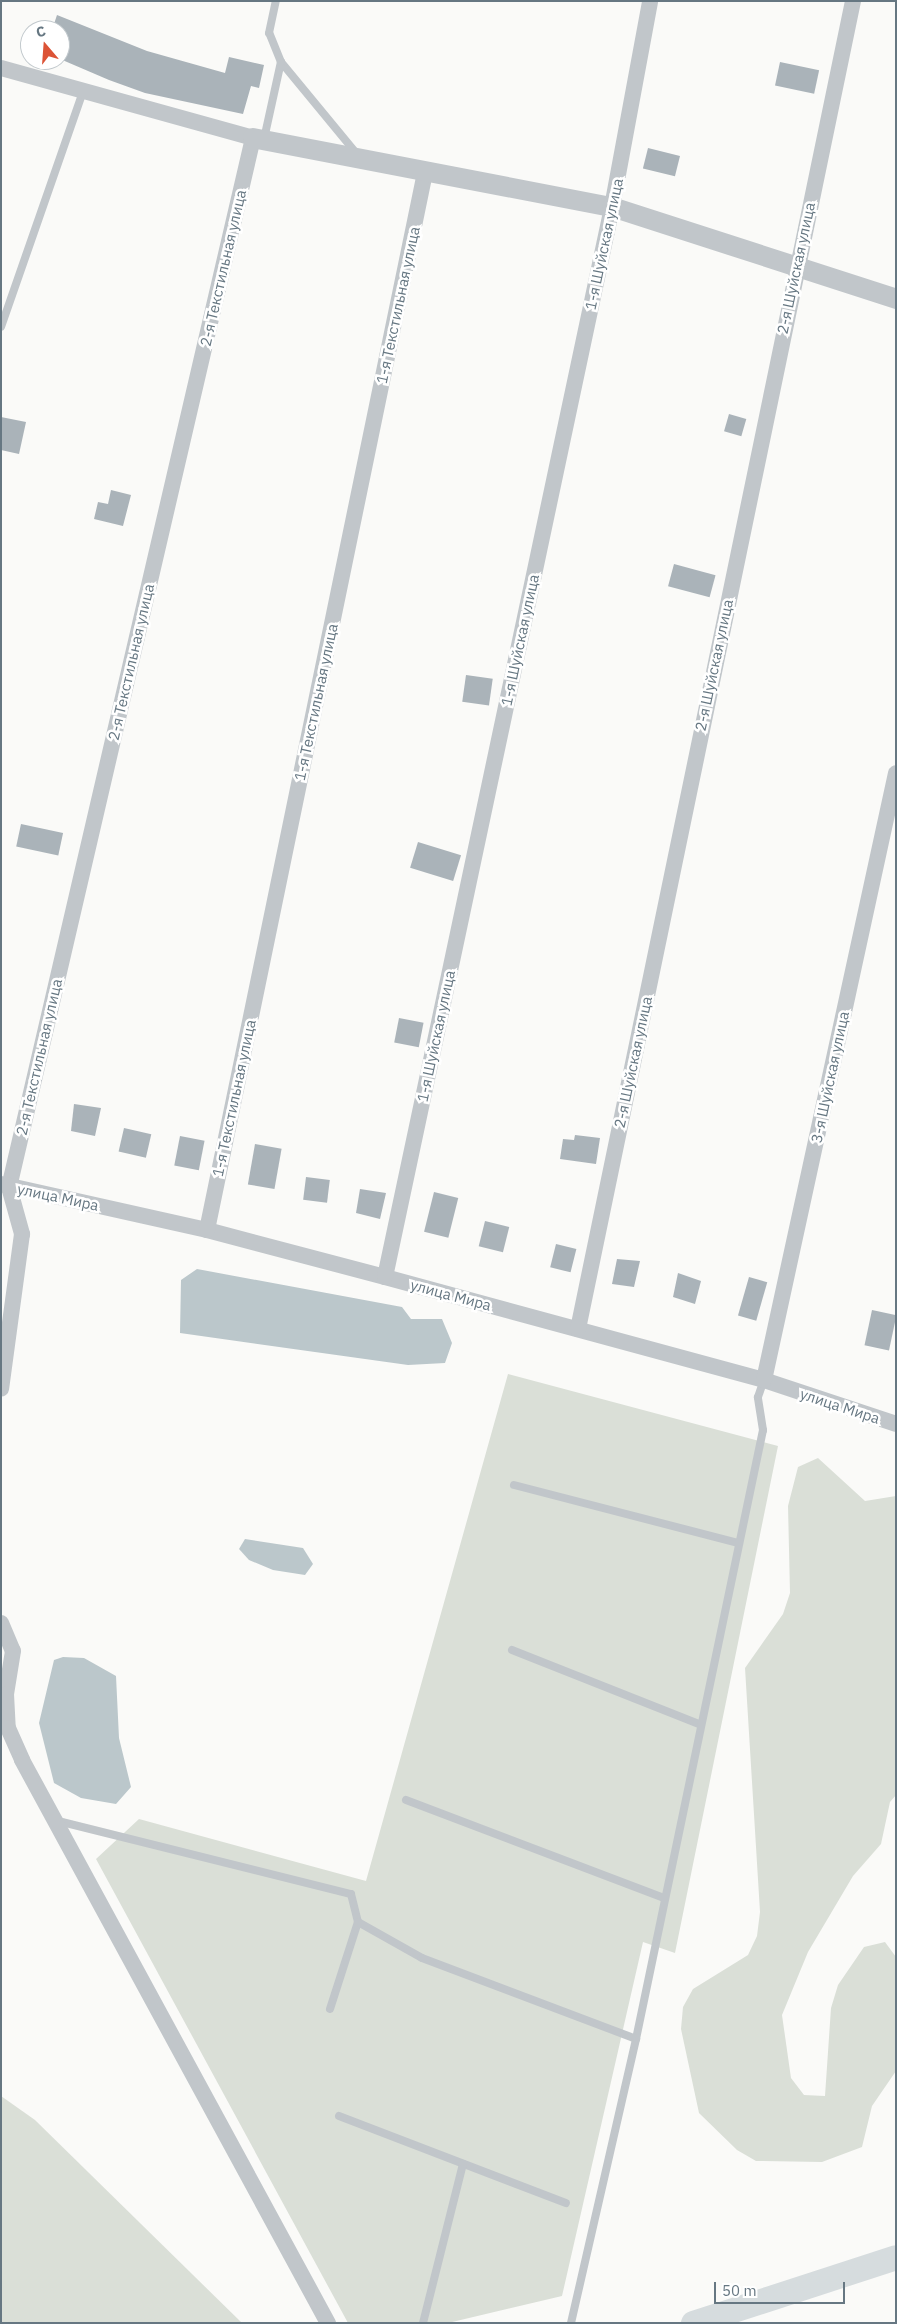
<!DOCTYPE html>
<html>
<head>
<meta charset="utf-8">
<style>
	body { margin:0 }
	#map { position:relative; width:897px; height:2324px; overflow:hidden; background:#fafaf8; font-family:"IBM Plex Sans",sans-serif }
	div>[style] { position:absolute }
	.green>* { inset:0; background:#dadfd7 }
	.water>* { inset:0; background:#bbc7cb }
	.building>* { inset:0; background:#aab3b9; transform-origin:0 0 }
	.service>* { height:8px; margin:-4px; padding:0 4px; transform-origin:4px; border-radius:4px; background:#c1c6ca }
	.minor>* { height:16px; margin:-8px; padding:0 8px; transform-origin:8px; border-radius:8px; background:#c1c6ca }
	.tertiary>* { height:20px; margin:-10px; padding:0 10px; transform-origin:10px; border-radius:10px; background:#c1c6ca }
	.primary>* { height:25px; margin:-12.5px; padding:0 12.5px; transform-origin:12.5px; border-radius:12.5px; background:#d6dcde }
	span { translate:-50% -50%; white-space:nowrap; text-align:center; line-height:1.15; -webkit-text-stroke:5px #fff; paint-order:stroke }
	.street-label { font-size:15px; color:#667782 }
	.frame { position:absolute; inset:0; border:2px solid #667782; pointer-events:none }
	.north { position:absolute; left:20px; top:20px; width:50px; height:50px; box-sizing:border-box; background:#fff; border:1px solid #c2c9cd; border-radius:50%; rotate:342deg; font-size:14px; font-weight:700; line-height:20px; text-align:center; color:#667782 }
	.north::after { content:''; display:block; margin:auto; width:18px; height:22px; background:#dc5336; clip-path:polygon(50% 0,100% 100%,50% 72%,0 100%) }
	.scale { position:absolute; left:714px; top:2282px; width:131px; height:22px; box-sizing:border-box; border:2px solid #667782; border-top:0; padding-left:6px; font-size:15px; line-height:18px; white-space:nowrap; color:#667782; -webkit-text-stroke:4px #fff; paint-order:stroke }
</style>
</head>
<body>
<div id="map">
	<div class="green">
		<div style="clip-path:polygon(508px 1374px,778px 1446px,675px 1953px,643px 1942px,562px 2296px,448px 2323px,348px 2323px,96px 1859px,139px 1819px,366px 1881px)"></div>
		<div style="clip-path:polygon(818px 1458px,865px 1501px,896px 1496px,896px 1795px,890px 1802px,881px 1844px,853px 1876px,808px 1952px,782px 2015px,791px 2078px,804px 2095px,825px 2096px,831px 2008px,838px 1985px,864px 1947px,885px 1942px,896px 1957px,896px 2071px,872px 2106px,862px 2147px,822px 2162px,756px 2161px,737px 2150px,699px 2113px,681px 2029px,683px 2007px,693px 1989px,748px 1955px,757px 1936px,760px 1912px,745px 1668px,783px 1614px,790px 1593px,788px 1506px,798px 1467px)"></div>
		<div style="clip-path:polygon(1px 2096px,35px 2120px,242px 2323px,1px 2323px)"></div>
	</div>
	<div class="water">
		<div style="clip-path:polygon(197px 1269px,402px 1307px,411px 1319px,442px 1319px,452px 1343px,445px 1363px,408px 1365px,180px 1333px,181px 1280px)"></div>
		<div style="clip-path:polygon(245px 1539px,303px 1548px,313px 1564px,305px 1575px,273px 1570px,249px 1560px,239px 1549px)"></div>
		<div style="clip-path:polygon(63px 1657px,84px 1658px,116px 1676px,119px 1738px,131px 1787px,116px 1804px,81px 1798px,54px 1783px,39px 1723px,54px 1660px)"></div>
	</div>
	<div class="building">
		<div style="clip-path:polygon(57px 15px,147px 51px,225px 73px,229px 57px,264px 65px,259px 88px,251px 86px,243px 114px,145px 93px,109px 80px,60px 59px,60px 30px,52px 30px)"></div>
		<div style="left:780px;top:62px;width:40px;height:24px;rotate:12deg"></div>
		<div style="left:648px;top:148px;width:33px;height:21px;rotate:14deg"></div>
		<div style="left:729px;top:414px;width:18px;height:18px;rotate:16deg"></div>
		<div style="clip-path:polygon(1px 417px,26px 422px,19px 454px,1px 450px)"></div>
		<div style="clip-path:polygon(111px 490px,131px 495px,123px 526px,94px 519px,98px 502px,108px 504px)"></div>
		<div style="left:674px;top:564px;width:43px;height:23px;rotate:15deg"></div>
		<div style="left:466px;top:675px;width:27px;height:27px;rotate:8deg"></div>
		<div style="left:21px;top:824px;width:43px;height:23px;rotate:12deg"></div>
		<div style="left:418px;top:842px;width:45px;height:27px;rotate:17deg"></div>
		<div style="left:399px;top:1018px;width:25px;height:25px;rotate:11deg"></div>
		<div style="clip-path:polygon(74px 1104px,101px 1108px,95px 1136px,71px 1131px)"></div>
		<div style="left:124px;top:1128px;width:28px;height:24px;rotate:13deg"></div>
		<div style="clip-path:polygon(575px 1135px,600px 1138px,596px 1164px,560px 1159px,563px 1139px,574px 1140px)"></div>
		<div style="left:180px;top:1136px;width:25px;height:30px;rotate:11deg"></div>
		<div style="left:255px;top:1144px;width:27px;height:41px;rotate:10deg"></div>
		<div style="left:306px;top:1177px;width:24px;height:23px;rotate:7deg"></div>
		<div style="clip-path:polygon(360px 1189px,386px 1193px,380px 1219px,356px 1213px)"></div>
		<div style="left:434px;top:1192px;width:25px;height:41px;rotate:14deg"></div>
		<div style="left:485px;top:1221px;width:25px;height:26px;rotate:14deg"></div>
		<div style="left:556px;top:1244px;width:21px;height:24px;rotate:14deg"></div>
		<div style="clip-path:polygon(617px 1259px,640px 1261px,634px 1287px,612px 1284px)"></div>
		<div style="clip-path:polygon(678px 1273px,701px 1281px,695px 1304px,673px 1297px)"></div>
		<div style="left:749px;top:1277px;width:19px;height:40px;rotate:16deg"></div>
		<div style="left:872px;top:1310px;width:25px;height:36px;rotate:12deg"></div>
	</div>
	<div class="service">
		<div style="left:281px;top:62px;width:118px;rotate:50.5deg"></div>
		<div style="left:264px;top:139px;width:79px;rotate:-77.6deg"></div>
		<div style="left:281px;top:62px;width:31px;rotate:-112deg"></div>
		<div style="left:269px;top:33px;width:33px;rotate:-78deg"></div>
		<div style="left:1px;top:327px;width:247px;rotate:-70.8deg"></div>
		<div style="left:514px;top:1485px;width:231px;rotate:14.5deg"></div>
		<div style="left:512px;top:1650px;width:201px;rotate:21.6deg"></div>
		<div style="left:406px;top:1800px;width:276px;rotate:20.8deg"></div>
		<div style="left:58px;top:1821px;width:302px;rotate:14deg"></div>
		<div style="left:351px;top:1894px;width:29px;rotate:76deg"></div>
		<div style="left:358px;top:1922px;width:73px;rotate:29.4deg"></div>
		<div style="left:422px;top:1958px;width:229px;rotate:20.7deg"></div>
		<div style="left:330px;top:2009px;width:91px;rotate:-72.2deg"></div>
		<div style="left:339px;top:2116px;width:243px;rotate:21deg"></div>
		<div style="left:423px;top:2323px;width:164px;rotate:-75.9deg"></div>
		<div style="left:571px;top:2323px;width:291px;rotate:-77.1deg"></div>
		<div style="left:636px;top:2039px;width:622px;rotate:-78.22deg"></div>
		<div style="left:763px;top:1430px;width:33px;rotate:-99deg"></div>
		<div style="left:758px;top:1397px;width:18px;rotate:-71deg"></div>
	</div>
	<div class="minor">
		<div style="left:1px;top:68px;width:262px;rotate:15.5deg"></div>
		<div style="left:253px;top:138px;width:1077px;rotate:103.09deg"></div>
		<div style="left:9px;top:1187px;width:49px;rotate:74.5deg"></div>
		<div style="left:22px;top:1234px;width:156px;rotate:97.7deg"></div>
		<div style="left:1px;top:1184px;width:211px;rotate:12.6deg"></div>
		<div style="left:207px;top:1230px;width:184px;rotate:14.8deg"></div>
		<div style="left:385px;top:1277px;width:393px;rotate:15.2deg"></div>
		<div style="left:764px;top:1380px;width:139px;rotate:18.4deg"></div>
		<div style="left:207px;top:1230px;width:1079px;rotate:-78.35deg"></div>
		<div style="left:385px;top:1277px;width:1094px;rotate:-78.02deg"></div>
		<div style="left:612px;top:207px;width:209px;rotate:-79.5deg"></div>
		<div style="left:578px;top:1329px;width:1356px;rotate:-78.3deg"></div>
		<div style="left:764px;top:1380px;width:621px;rotate:-77.73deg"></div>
		<div style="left:1px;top:1623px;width:30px;rotate:67deg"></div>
		<div style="left:13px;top:1651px;width:44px;rotate:99.2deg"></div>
		<div style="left:6px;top:1694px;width:34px;rotate:87deg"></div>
		<div style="left:8px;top:1728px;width:35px;rotate:66deg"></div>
		<div style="left:22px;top:1760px;width:641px;rotate:61.48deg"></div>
	</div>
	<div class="tertiary">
		<div style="left:253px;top:138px;width:366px;rotate:10.9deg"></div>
		<div style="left:612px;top:207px;width:299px;rotate:17.9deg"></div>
	</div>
	<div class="primary">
		<div style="left:693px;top:2323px;width:213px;rotate:-18deg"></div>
	</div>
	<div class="street-label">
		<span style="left:604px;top:244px;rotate:-78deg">1-я Шуйская улица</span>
		<span style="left:223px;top:268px;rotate:-77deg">2-я Текстильная улица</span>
		<span style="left:796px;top:268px;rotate:-78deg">2-я Шуйская улица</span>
		<span style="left:398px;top:305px;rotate:-78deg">1-я Текстильная улица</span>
		<span style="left:520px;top:640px;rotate:-78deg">1-я Шуйская улица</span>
		<span style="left:131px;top:662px;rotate:-77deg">2-я Текстильная улица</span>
		<span style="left:714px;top:665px;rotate:-78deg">2-я Шуйская улица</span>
		<span style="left:316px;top:702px;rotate:-78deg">1-я Текстильная улица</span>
		<span style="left:436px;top:1036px;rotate:-78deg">1-я Шуйская улица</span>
		<span style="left:39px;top:1057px;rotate:-77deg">2-я Текстильная улица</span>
		<span style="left:633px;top:1062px;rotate:-78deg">2-я Шуйская улица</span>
		<span style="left:830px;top:1077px;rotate:-78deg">3-я Шуйская улица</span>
		<span style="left:234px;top:1098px;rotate:-78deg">1-я Текстильная улица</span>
		<span style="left:58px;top:1197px;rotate:12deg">улица Мира</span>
		<span style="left:451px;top:1295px;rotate:15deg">улица Мира</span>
		<span style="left:840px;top:1406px;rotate:18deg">улица Мира</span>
	</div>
	<div class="frame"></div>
	<div class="north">С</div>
	<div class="scale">50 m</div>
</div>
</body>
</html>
